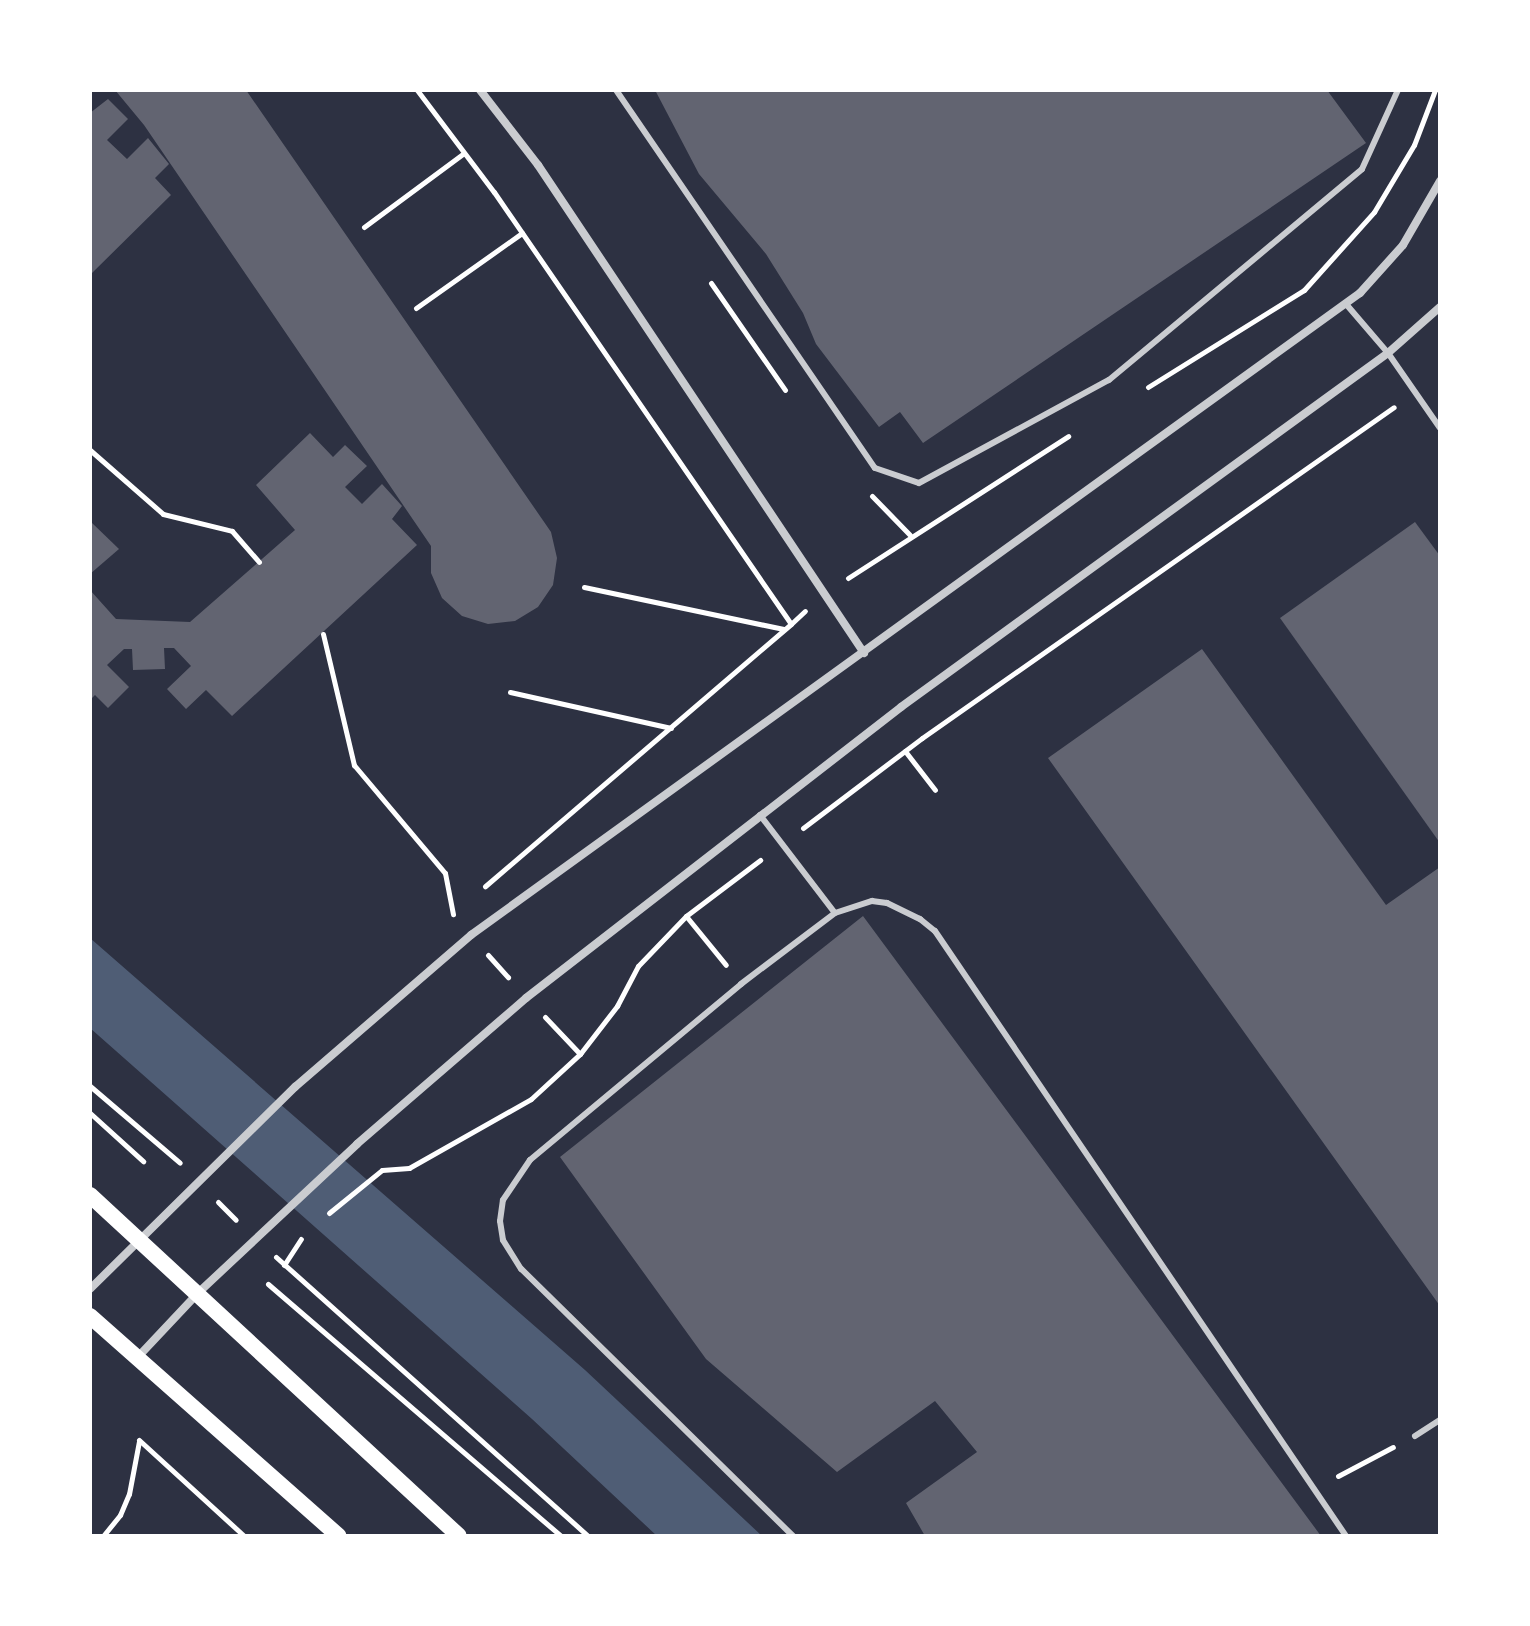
<!DOCTYPE html>
<html>
<head>
<meta charset="utf-8">
<style>
	body { margin:0 }
	#map { position:relative; width:1530px; height:1626px; overflow:hidden; background:#2d3142; font-family:Karla,sans-serif }
	div>[style] { position:absolute }
	.water>* { inset:0; background:#4f5d75 }
	.building>* { inset:0; background:#626471 }
	.path>* { height:5px; margin:-2.5px; padding:0 2.5px; transform-origin:2.5px; border-radius:2.5px; background:#fff }
	.service>* { height:6px; margin:-3px; padding:0 3px; transform-origin:3px; border-radius:3px; background:#caccd0 }
	.minor>* { height:8px; margin:-4px; padding:0 4px; transform-origin:4px; border-radius:4px; background:#caccd0 }
	.secondary>* { height:16px; margin:-8px; padding:0 8px; transform-origin:8px; border-radius:8px; background:#fff }
	span { translate:-50% -50%; white-space:nowrap; text-align:center; line-height:1.15; -webkit-text-stroke:8px #fff; paint-order:stroke }
	.frame { position:absolute; inset:0; border:92px solid #fff; pointer-events:none }
</style>
</head>
<body>
<div id="map">
	<div class="water">
		<div style="clip-path:polygon(90px 938px,585px 1370px,762px 1536px,657px 1536px,532px 1419px,90px 1028px)"></div>
	</div>
	<div class="building">
		<div style="clip-path:polygon(115px 90px,246px 90px,551px 532px,557px 558px,553px 585px,538px 607px,515px 621px,488px 624px,462px 616px,442px 598px,431px 573px,431px 546px,144px 125px)"></div>
		<div style="clip-path:polygon(655px 90px,1327px 90px,1366px 143px,923px 443px,900px 412px,879px 427px,816px 344px,803px 313px,766px 254px,699px 174px)"></div>
		<div style="clip-path:polygon(108px 99px,128px 119px,107px 140px,127px 159px,148px 138px,169px 164px,155px 178px,171px 195px,90px 275px,90px 113px)"></div>
		<div style="clip-path:polygon(310px 433px,333px 457px,345px 445px,367px 466px,345px 487px,362px 504px,382px 484px,402px 506px,392px 519px,417px 545px,232px 716px,206px 690px,186px 709px,167px 689px,191px 666px,174px 648px,164px 648px,165px 669px,133px 670px,132px 649px,124px 649px,107px 665px,129px 687px,108px 708px,95px 695px,90px 700px,90px 590px,116px 619px,190px 622px,295px 530px,256px 485px)"></div>
		<div style="clip-path:polygon(90px 521px,119px 549px,90px 574px)"></div>
		<div style="clip-path:polygon(1415px 522px,1440px 556px,1440px 843px,1280px 618px)"></div>
		<div style="clip-path:polygon(1202px 649px,1386px 905px,1440px 867px,1440px 1306px,1048px 758px)"></div>
		<div style="clip-path:polygon(863px 916px,1321px 1536px,925px 1536px,906px 1503px,977px 1452px,935px 1401px,837px 1472px,706px 1359px,560px 1157px)"></div>
	</div>
	<div class="path">
		<div style="left:417px;top:90px;width:128px;rotate:53deg"></div>
		<div style="left:494px;top:192px;width:524px;rotate:55.49deg"></div>
		<div style="left:791px;top:624px;width:403px;rotate:139.4deg"></div>
		<div style="left:364px;top:227px;width:124px;rotate:-36.5deg"></div>
		<div style="left:711px;top:283px;width:130px;rotate:55.3deg"></div>
		<div style="left:416px;top:308px;width:130px;rotate:-35.3deg"></div>
		<div style="left:1148px;top:387px;width:184px;rotate:-31.9deg"></div>
		<div style="left:1304px;top:290px;width:105px;rotate:-48.1deg"></div>
		<div style="left:1374px;top:212px;width:78px;rotate:-59.2deg"></div>
		<div style="left:1414px;top:145px;width:59px;rotate:-69.1deg"></div>
		<div style="left:90px;top:450px;width:97px;rotate:41.2deg"></div>
		<div style="left:163px;top:514px;width:71px;rotate:13.8deg"></div>
		<div style="left:232px;top:531px;width:41px;rotate:48.9deg"></div>
		<div style="left:872px;top:496px;width:54px;rotate:45.7deg"></div>
		<div style="left:848px;top:578px;width:262px;rotate:-32.8deg"></div>
		<div style="left:584px;top:587px;width:204px;rotate:11.9deg"></div>
		<div style="left:791px;top:624px;width:19px;rotate:-43deg"></div>
		<div style="left:323px;top:634px;width:135px;rotate:76.7deg"></div>
		<div style="left:354px;top:765px;width:141px;rotate:49.9deg"></div>
		<div style="left:445px;top:873px;width:42px;rotate:79deg"></div>
		<div style="left:510px;top:692px;width:165px;rotate:12.6deg"></div>
		<div style="left:905px;top:751px;width:49px;rotate:52.4deg"></div>
		<div style="left:803px;top:828px;width:149px;rotate:-37.1deg"></div>
		<div style="left:922px;top:738px;width:576px;rotate:-35.04deg"></div>
		<div style="left:686px;top:916px;width:63px;rotate:50.8deg"></div>
		<div style="left:488px;top:955px;width:30px;rotate:48deg"></div>
		<div style="left:545px;top:1017px;width:51px;rotate:46.6deg"></div>
		<div style="left:90px;top:1086px;width:118px;rotate:40.5deg"></div>
		<div style="left:90px;top:1113px;width:72px;rotate:42.2deg"></div>
		<div style="left:218px;top:1202px;width:25px;rotate:45deg"></div>
		<div style="left:329px;top:1213px;width:68px;rotate:-39.1deg"></div>
		<div style="left:382px;top:1170px;width:27px;rotate:-4deg"></div>
		<div style="left:409px;top:1168px;width:140px;rotate:-29.5deg"></div>
		<div style="left:531px;top:1099px;width:67px;rotate:-42.6deg"></div>
		<div style="left:580px;top:1054px;width:61px;rotate:-52.4deg"></div>
		<div style="left:617px;top:1006px;width:45px;rotate:-62.3deg"></div>
		<div style="left:638px;top:966px;width:69px;rotate:-46.2deg"></div>
		<div style="left:686px;top:916px;width:93px;rotate:-37.1deg"></div>
		<div style="left:276px;top:1257px;width:419px;rotate:41.8deg"></div>
		<div style="left:284px;top:1265px;width:31px;rotate:-57deg"></div>
		<div style="left:268px;top:1284px;width:386px;rotate:40.7deg"></div>
		<div style="left:139px;top:1440px;width:142px;rotate:42.4deg"></div>
		<div style="left:1338px;top:1476px;width:62px;rotate:-27.8deg"></div>
		<div style="left:103px;top:1536px;width:27px;rotate:-51deg"></div>
		<div style="left:120px;top:1515px;width:23px;rotate:-67deg"></div>
		<div style="left:129px;top:1494px;width:54px;rotate:-79.3deg"></div>
	</div>
	<div class="service">
		<div style="left:616px;top:90px;width:458px;rotate:55.6deg"></div>
		<div style="left:875px;top:468px;width:46px;rotate:18.8deg"></div>
		<div style="left:919px;top:483px;width:216px;rotate:-28.5deg"></div>
		<div style="left:1109px;top:380px;width:329px;rotate:-39.8deg"></div>
		<div style="left:1362px;top:169px;width:87px;rotate:-65.5deg"></div>
		<div style="left:1346px;top:304px;width:65px;rotate:49.4deg"></div>
		<div style="left:1388px;top:353px;width:91px;rotate:55.3deg"></div>
		<div style="left:760px;top:815px;width:123px;rotate:52.6deg"></div>
		<div style="left:835px;top:913px;width:39px;rotate:-18deg"></div>
		<div style="left:872px;top:901px;width:15px;rotate:8deg"></div>
		<div style="left:887px;top:903px;width:37px;rotate:26deg"></div>
		<div style="left:920px;top:919px;width:19px;rotate:39deg"></div>
		<div style="left:935px;top:931px;width:731px;rotate:55.81deg"></div>
		<div style="left:1415px;top:1436px;width:30px;rotate:-33deg"></div>
		<div style="left:793px;top:1536px;width:381px;rotate:-135.5deg"></div>
		<div style="left:521px;top:1269px;width:34px;rotate:-122deg"></div>
		<div style="left:503px;top:1240px;width:19px;rotate:-99deg"></div>
		<div style="left:500px;top:1221px;width:21px;rotate:-82deg"></div>
		<div style="left:503px;top:1200px;width:48px;rotate:-56deg"></div>
		<div style="left:530px;top:1160px;width:275px;rotate:-39.8deg"></div>
		<div style="left:741px;top:984px;width:118px;rotate:-37.1deg"></div>
	</div>
	<div class="minor">
		<div style="left:480px;top:90px;width:95px;rotate:52.3deg"></div>
		<div style="left:538px;top:165px;width:587px;rotate:56.26deg"></div>
		<div style="left:90px;top:1289px;width:288px;rotate:-44.6deg"></div>
		<div style="left:295px;top:1087px;width:233px;rotate:-40.8deg"></div>
		<div style="left:471px;top:935px;width:1097px;rotate:-35.84deg"></div>
		<div style="left:1360px;top:293px;width:64px;rotate:-48.1deg"></div>
		<div style="left:1403px;top:245px;width:74px;rotate:-60deg"></div>
		<div style="left:136px;top:1359px;width:91px;rotate:-46.8deg"></div>
		<div style="left:198px;top:1293px;width:218px;rotate:-43.1deg"></div>
		<div style="left:357px;top:1144px;width:223px;rotate:-40.8deg"></div>
		<div style="left:526px;top:998px;width:475px;rotate:-37.8deg"></div>
		<div style="left:901px;top:707px;width:602px;rotate:-36.01deg"></div>
		<div style="left:1388px;top:353px;width:69px;rotate:-41.5deg"></div>
	</div>
	<div class="secondary">
		<div style="left:90px;top:1195px;width:502px;rotate:42.74deg"></div>
		<div style="left:90px;top:1316px;width:332px;rotate:41.5deg"></div>
	</div>
	<div class="frame"></div>
</div>
</body>
</html>
